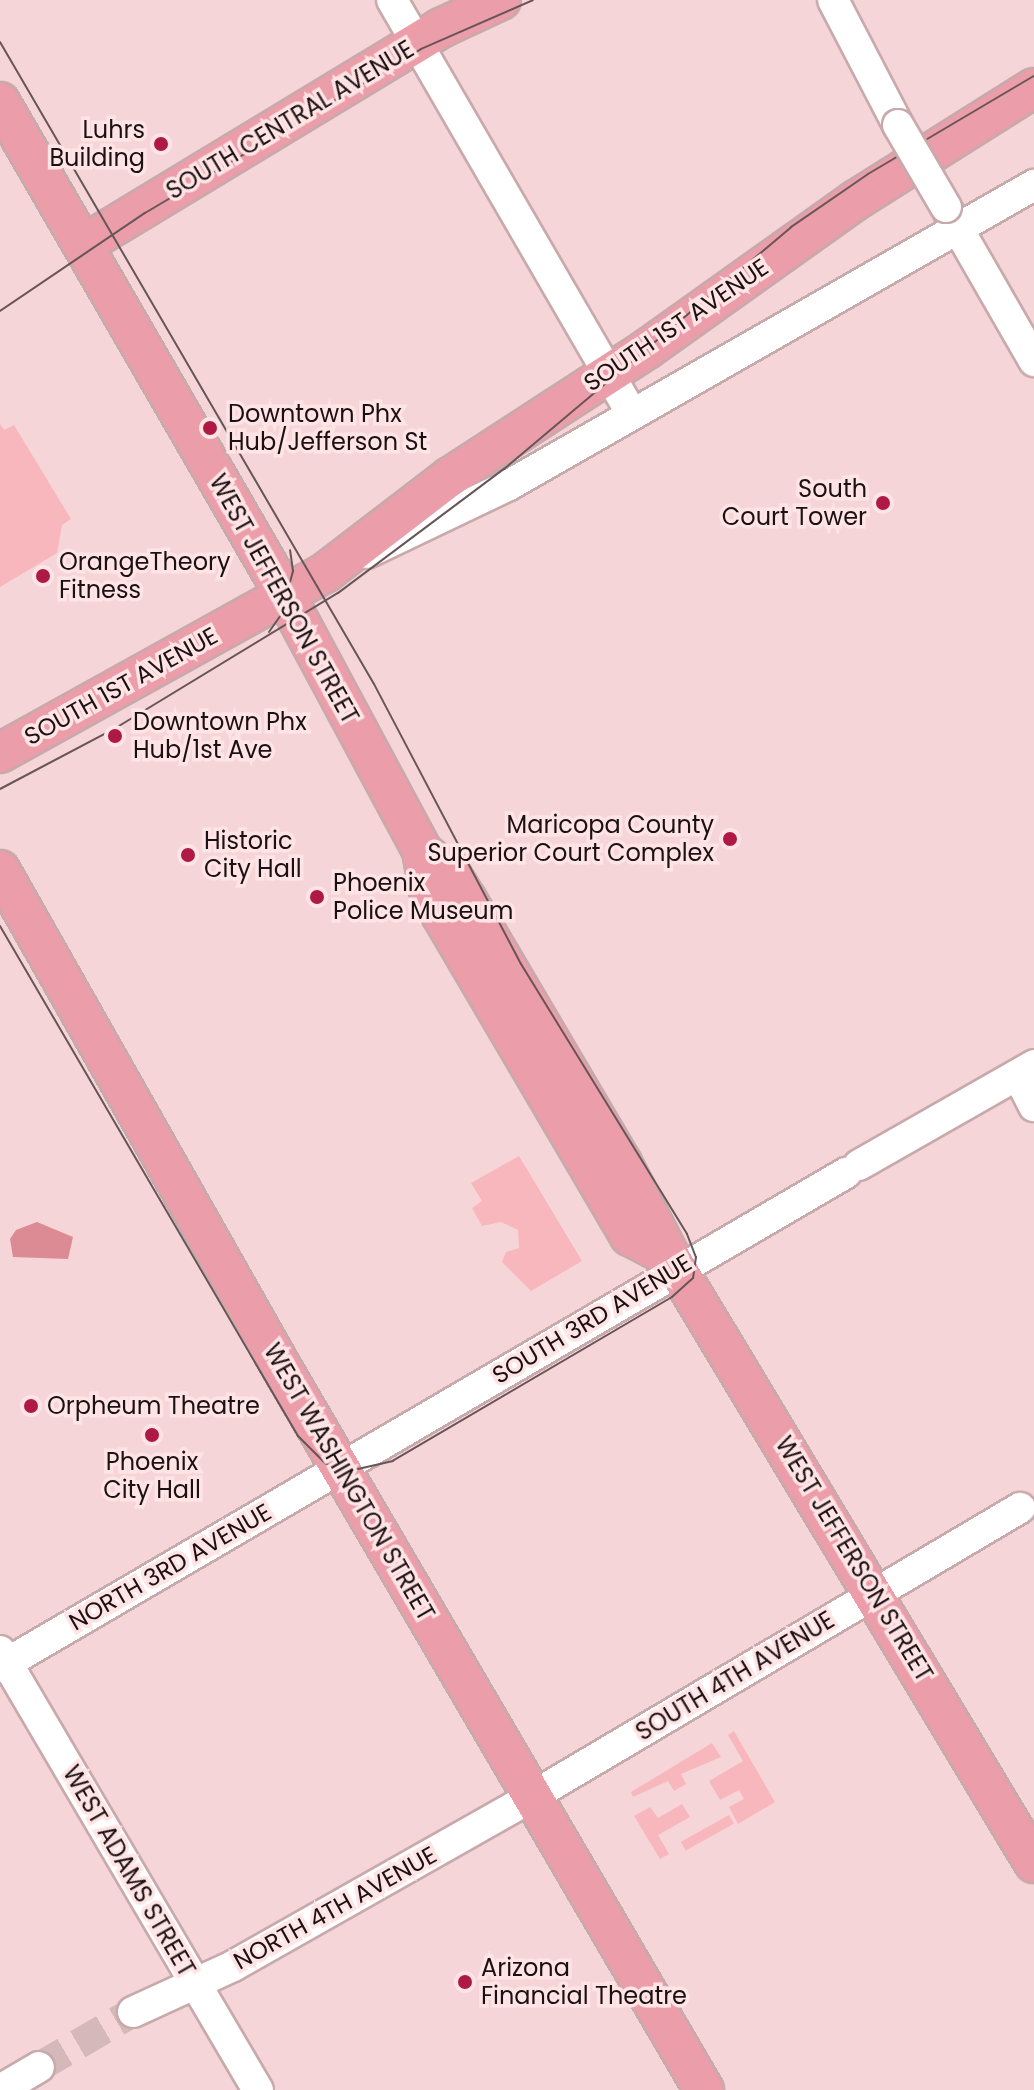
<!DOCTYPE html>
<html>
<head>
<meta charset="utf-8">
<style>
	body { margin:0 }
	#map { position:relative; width:1034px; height:2090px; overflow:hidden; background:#f6d5d8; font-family:Poppins,sans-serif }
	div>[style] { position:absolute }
	.green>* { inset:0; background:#f8b7bd; transform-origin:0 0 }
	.water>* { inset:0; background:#dc8b94 }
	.minor-tunnel>* { height:30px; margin-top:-15px; transform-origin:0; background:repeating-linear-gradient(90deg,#d5b8ba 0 30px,transparent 0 45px) }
	.roads { filter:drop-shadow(2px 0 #c8a9ac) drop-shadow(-2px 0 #c8a9ac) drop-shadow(0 2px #c8a9ac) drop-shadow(0 -2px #c8a9ac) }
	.minor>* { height:30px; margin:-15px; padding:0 15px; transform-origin:15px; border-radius:15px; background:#fff }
	.major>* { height:38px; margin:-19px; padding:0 19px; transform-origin:19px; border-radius:19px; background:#eb9da9 }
	.tram>* { height:2px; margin:-1px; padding:0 1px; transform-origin:1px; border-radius:1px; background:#675557 }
	.bridges { filter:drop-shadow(2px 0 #c8a9ac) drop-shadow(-2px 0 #c8a9ac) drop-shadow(0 2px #c8a9ac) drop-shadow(0 -2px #c8a9ac) }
	.minor-bridge>* { height:30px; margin:-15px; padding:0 15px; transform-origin:15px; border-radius:15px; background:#fff }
	.dots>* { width:22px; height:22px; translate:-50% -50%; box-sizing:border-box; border:4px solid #ffe4e6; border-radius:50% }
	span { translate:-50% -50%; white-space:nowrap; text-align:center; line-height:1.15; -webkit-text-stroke:7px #ffe4e6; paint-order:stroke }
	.street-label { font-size:24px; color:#1c1112 }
	.poi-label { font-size:24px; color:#1c1112 }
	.right { translate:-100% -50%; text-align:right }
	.left { translate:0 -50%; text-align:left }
</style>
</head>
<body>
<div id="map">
	<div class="green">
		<div style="clip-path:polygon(0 424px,4px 430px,14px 425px,71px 519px,62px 525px,57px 553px,0 587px)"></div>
		<div style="clip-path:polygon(519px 1156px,582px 1261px,531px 1291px,502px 1262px,506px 1252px,519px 1248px,518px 1230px,501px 1222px,482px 1226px,472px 1208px,482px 1201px,471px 1183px)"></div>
		<div style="clip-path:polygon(734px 1731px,775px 1802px,738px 1824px,729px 1807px,744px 1799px,739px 1790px,720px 1800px,709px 1781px,743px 1761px,728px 1735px)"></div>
		<div style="clip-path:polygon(712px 1743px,721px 1757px,681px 1774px,686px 1784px,674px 1791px,668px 1781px,633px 1797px,631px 1792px)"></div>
		<div style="clip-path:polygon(682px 1804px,690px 1817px,658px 1835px,669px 1854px,660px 1859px,634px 1816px,650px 1807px,658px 1818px)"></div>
		<div style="left:729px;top:1815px;width:10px;height:55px;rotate:61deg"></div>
	</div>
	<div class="water">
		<div style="clip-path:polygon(37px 1222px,73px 1237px,68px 1259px,13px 1257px,10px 1239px,16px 1230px)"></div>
	</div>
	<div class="minor-tunnel">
		<div style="left:39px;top:2067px;width:109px;rotate:-30.3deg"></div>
	</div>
	<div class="roads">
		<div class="minor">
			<div style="left:392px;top:0;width:479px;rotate:59.9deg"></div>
			<div style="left:833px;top:0;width:141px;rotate:62.5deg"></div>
			<div style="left:949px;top:213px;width:171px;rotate:60.1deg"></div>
			<div style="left:367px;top:553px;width:157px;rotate:-25.6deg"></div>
			<div style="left:509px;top:485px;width:605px;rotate:-29.74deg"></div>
			<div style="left:1018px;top:1075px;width:35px;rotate:63deg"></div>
			<div style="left:859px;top:1165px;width:202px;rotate:-29.7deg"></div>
			<div style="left:0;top:1651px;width:509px;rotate:59.56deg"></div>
			<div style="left:0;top:1667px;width:980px;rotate:-30.28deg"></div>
			<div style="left:133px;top:2012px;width:110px;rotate:-24.7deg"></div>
			<div style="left:233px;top:1966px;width:345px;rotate:-29.5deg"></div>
			<div style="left:533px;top:1796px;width:566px;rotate:-30.6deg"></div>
			<div style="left:0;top:2090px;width:45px;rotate:-30.5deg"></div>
		</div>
		<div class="major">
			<div style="left:0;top:102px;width:569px;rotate:59.97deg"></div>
			<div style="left:285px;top:595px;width:290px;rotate:61.8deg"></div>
			<div style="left:422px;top:851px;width:41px;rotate:80.1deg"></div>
			<div style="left:429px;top:891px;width:28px;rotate:63deg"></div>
			<div style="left:442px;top:916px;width:371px;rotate:59.6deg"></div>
			<div style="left:630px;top:1236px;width:45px;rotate:27.7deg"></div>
			<div style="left:83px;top:245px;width:419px;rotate:-31.2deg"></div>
			<div style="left:441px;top:28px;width:66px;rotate:-25deg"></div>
			<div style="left:0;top:753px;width:373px;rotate:-29deg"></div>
			<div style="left:326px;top:572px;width:156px;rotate:-37.5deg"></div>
			<div style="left:450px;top:477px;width:235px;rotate:-33deg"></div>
			<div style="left:647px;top:349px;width:257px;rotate:-35.5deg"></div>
			<div style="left:856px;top:200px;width:210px;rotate:-32.2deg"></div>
			<div style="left:422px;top:851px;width:39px;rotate:40deg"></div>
			<div style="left:452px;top:876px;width:28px;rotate:58deg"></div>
			<div style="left:467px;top:900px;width:305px;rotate:59.5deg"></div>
			<div style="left:622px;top:1163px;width:106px;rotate:62.9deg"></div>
			<div style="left:670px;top:1257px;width:707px;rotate:59.01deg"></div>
			<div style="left:0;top:870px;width:575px;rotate:60.49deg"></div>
			<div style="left:283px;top:1370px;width:834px;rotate:59.68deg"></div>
		</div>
	</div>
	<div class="tram">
		<div style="left:0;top:42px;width:743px;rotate:59.78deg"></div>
		<div style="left:374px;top:684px;width:316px;rotate:62.3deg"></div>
		<div style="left:521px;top:964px;width:317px;rotate:58.4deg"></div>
		<div style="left:687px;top:1234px;width:25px;rotate:69deg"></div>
		<div style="left:696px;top:1257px;width:21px;rotate:98deg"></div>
		<div style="left:693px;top:1278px;width:28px;rotate:138deg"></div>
		<div style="left:672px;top:1297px;width:324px;rotate:149.6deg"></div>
		<div style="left:393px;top:1461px;width:45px;rotate:167.2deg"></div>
		<div style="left:349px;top:1471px;width:24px;rotate:-163deg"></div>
		<div style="left:326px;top:1464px;width:40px;rotate:-135deg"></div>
		<div style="left:298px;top:1436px;width:591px;rotate:-120.3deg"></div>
		<div style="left:0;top:311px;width:175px;rotate:-34.1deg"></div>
		<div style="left:145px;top:213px;width:321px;rotate:-30.7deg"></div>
		<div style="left:421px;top:49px;width:122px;rotate:-23.6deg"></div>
		<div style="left:269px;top:632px;width:21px;rotate:-55deg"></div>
		<div style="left:281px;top:615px;width:46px;rotate:-74.7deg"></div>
		<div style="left:293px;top:571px;width:21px;rotate:-98deg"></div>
		<div style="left:0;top:789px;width:129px;rotate:-27.8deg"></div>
		<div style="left:114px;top:729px;width:262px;rotate:-31.3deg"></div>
		<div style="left:338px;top:593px;width:207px;rotate:-36.8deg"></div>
		<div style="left:504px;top:469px;width:375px;rotate:-40.1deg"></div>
		<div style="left:791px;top:227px;width:93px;rotate:-34.5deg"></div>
		<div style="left:868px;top:174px;width:193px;rotate:-30.6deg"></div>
	</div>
	<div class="bridges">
		<div class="minor-bridge">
			<div style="left:898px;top:125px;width:95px;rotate:59.7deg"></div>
		</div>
	</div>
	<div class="dots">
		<div style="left:161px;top:144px;background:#ae1a43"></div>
		<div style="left:210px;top:428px;background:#ae1a43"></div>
		<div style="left:883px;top:503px;background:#ae1a43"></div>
		<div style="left:43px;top:576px;background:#ae1a43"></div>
		<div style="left:115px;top:736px;background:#ae1a43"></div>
		<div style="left:730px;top:839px;background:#ae1a43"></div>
		<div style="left:188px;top:855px;background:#ae1a43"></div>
		<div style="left:317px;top:897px;background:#ae1a43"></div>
		<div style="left:31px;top:1406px;background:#ae1a43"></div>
		<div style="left:152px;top:1435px;background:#ae1a43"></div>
		<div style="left:465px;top:1982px;background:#ae1a43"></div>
	</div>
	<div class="street-label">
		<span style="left:290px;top:120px;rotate:-31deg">SOUTH CENTRAL AVENUE</span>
		<span style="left:676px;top:325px;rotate:-34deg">SOUTH 1ST AVENUE</span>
		<span style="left:284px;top:599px;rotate:61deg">WEST JEFFERSON STREET</span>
		<span style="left:121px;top:686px;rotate:-29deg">SOUTH 1ST AVENUE</span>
		<span style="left:592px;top:1319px;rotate:-31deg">SOUTH 3RD AVENUE</span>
		<span style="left:349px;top:1482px;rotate:60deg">WEST WASHINGTON STREET</span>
		<span style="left:854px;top:1559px;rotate:59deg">WEST JEFFERSON STREET</span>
		<span style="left:170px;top:1567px;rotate:-30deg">NORTH 3RD AVENUE</span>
		<span style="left:735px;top:1676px;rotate:-31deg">SOUTH 4TH AVENUE</span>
		<span style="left:129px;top:1871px;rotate:60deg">WEST ADAMS STREET</span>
		<span style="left:335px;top:1908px;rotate:-29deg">NORTH 4TH AVENUE</span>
	</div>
	<div class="poi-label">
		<span class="right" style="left:145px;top:144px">Luhrs<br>Building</span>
		<span class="left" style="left:228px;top:428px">Downtown Phx<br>Hub/Jefferson St</span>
		<span class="right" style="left:867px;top:503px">South<br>Court Tower</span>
		<span class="left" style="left:59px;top:576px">OrangeTheory<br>Fitness</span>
		<span class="left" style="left:133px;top:736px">Downtown Phx<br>Hub/1st Ave</span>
		<span class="right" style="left:714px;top:839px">Maricopa County<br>Superior Court Complex</span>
		<span class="left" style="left:204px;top:855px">Historic<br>City Hall</span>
		<span class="left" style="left:333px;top:897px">Phoenix<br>Police Museum</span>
		<span class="left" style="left:47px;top:1406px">Orpheum Theatre</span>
		<span style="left:152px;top:1476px">Phoenix<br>City Hall</span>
		<span class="left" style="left:481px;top:1982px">Arizona<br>Financial Theatre</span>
	</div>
</div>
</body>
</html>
